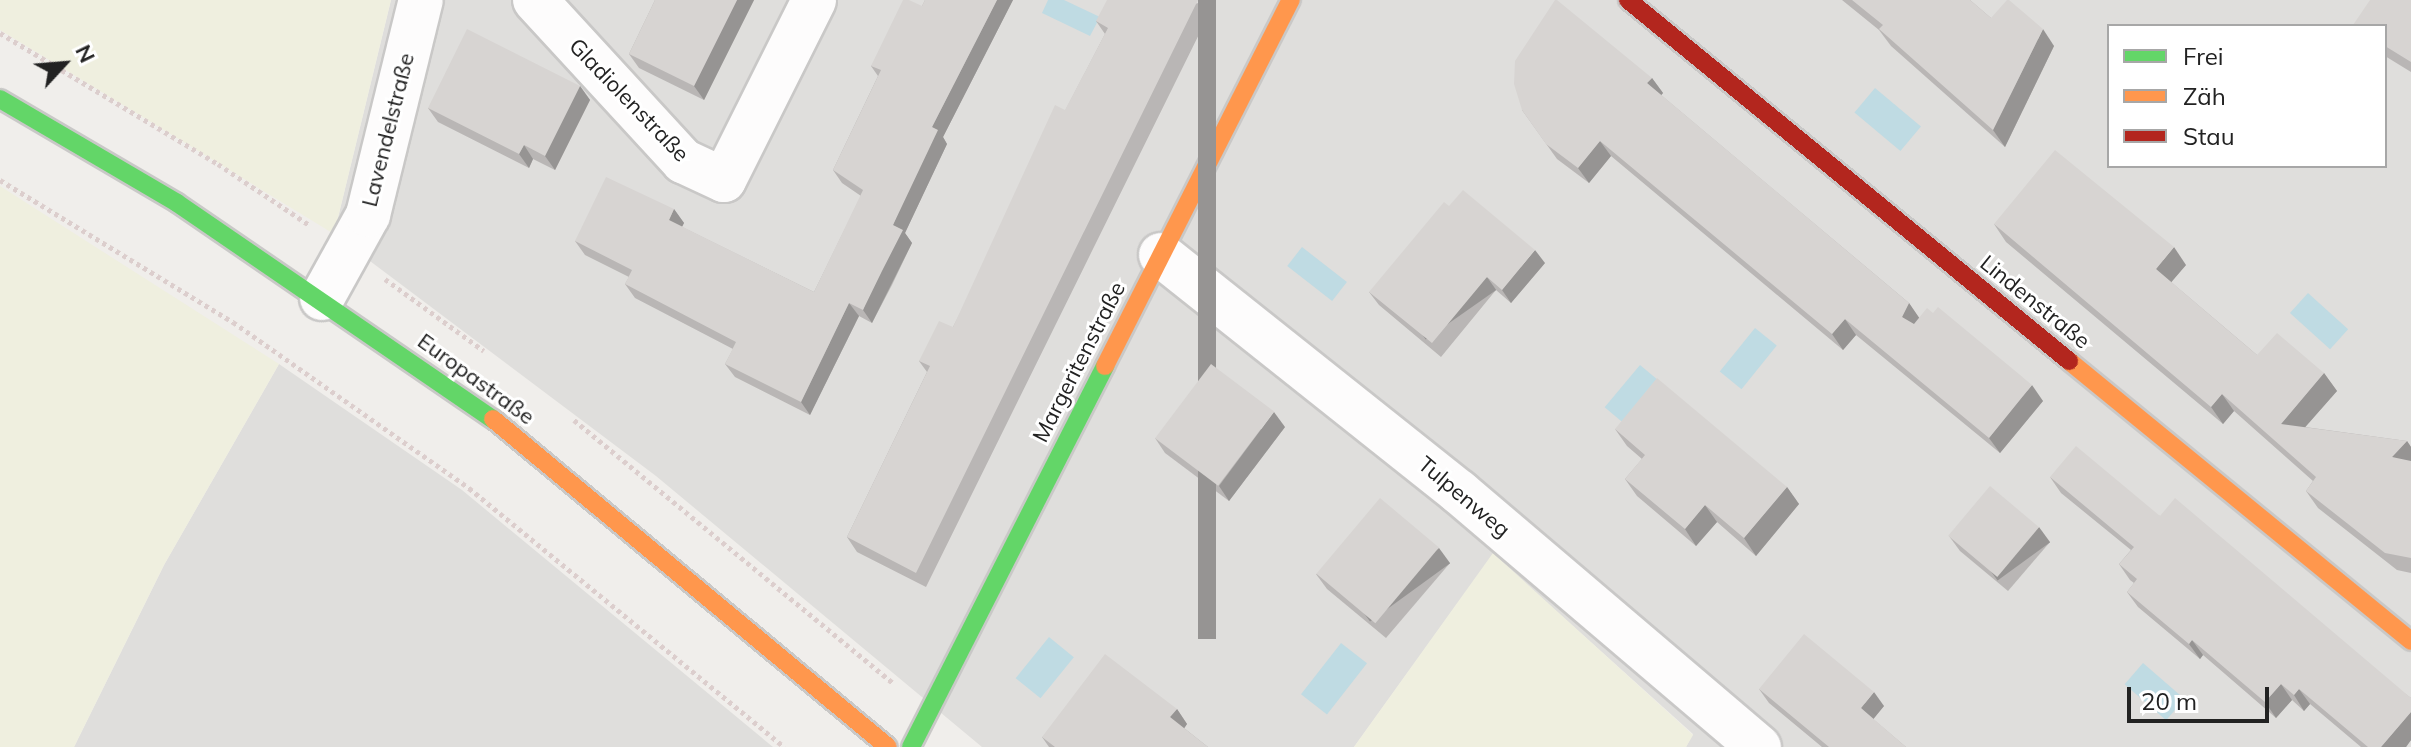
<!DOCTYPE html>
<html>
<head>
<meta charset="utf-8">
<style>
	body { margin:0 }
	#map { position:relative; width:2411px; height:747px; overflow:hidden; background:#f0eeeb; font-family:Mulish,sans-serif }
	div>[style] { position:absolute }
	.residential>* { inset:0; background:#dfdedc }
	.farmland>* { inset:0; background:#efefdf }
	.water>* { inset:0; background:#bfdbe3; transform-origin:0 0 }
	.path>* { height:5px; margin-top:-2.5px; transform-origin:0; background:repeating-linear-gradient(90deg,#dccecd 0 4px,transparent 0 8px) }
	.roads { filter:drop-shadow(2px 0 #c9c8c7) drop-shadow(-2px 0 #c9c8c7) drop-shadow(0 2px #c9c8c7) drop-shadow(0 -2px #c9c8c7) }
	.street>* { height:44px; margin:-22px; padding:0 22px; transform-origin:22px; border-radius:22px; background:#fdfcfc }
	.fast>* { height:18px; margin:-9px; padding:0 9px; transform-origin:9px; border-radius:9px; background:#63d668 }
	.slow>* { height:18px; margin:-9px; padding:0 9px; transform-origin:9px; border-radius:9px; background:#ff974d }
	.jam>* { height:18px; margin:-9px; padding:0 9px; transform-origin:9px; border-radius:9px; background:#b3261e }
	.wall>* { inset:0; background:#b9b6b5 }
	.shaded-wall>* { inset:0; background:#969493; transform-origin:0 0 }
	.building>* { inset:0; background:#d7d4d2; transform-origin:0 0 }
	span { translate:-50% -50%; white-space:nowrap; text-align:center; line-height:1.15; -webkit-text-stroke:6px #fff; paint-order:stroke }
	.street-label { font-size:22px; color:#222 }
	.legend { position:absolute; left:2107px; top:24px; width:280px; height:144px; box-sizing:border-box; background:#fff; border:2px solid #a7a7a7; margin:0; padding:10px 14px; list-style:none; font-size:24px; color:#222 }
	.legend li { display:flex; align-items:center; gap:16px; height:40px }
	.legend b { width:40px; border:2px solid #a7a7a7 }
	.north { position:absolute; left:24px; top:24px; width:80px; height:80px; -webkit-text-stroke:6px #fff; paint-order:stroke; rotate:64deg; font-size:22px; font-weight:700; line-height:32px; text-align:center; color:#222 }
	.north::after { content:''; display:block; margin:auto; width:28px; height:36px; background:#222; clip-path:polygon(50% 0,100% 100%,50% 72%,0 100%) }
	.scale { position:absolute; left:2127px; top:687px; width:142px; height:36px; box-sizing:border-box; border:4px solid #222; border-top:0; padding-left:10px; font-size:24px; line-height:28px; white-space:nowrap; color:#222; -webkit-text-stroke:6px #fff; paint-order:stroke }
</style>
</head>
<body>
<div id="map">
	<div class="residential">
		<div style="clip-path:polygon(evenodd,391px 0,2411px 0,2411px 747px,1686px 747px,1693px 734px,1493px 554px,1354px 747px,982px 747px,656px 476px,334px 234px,391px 0,2109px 26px,2385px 26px,2385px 166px,2109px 166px,2109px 26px)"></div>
		<div style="clip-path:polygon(279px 364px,462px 490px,773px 747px,74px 747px,164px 565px)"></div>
	</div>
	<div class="farmland">
		<div style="clip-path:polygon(0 0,391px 0,334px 234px,0 30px)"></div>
		<div style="clip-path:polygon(0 186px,279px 364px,164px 565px,74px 747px,0 747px)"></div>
		<div style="clip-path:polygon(1493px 553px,1693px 735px,1686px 747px,1354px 747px)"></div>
	</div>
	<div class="water">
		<div style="clip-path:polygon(1048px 0,1064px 0,1100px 17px,1090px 36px,1042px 13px)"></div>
		<div style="left:1875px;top:88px;width:60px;height:32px;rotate:40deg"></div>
		<div style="left:1302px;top:247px;width:57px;height:24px;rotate:38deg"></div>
		<div style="left:2308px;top:293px;width:54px;height:27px;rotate:42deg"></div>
		<div style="left:1755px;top:328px;width:28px;height:56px;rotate:39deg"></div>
		<div style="left:1640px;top:365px;width:23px;height:55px;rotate:40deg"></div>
		<div style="left:1049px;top:637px;width:32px;height:53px;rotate:39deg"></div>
		<div style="left:1341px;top:643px;width:33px;height:65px;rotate:38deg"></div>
		<div style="left:2143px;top:663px;width:55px;height:28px;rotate:41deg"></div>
	</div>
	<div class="path">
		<div style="left:0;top:33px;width:254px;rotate:31deg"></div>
		<div style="left:218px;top:164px;width:110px;rotate:33.8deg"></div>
		<div style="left:0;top:180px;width:273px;rotate:31.4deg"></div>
		<div style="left:233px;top:322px;width:289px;rotate:35.1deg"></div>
		<div style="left:469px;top:488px;width:408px;rotate:39.4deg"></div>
		<div style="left:385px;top:279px;width:122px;rotate:36deg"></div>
		<div style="left:574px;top:420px;width:415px;rotate:39.5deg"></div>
	</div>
	<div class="roads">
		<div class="street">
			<div style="left:535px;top:0;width:219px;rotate:47.4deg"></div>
			<div style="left:683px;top:161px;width:45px;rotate:24.9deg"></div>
			<div style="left:724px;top:180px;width:201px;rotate:-63.4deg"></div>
			<div style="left:1161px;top:255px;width:381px;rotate:38.5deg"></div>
			<div style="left:1459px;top:492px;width:394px;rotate:40.4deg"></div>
			<div style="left:322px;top:298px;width:95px;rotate:-61deg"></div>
			<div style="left:368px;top:215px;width:221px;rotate:-76.2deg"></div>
		</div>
		<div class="fast">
			<div style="left:0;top:99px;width:205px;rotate:30.4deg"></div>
			<div style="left:177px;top:203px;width:383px;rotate:34.4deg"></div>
			<div style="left:911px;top:747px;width:428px;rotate:-63deg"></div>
		</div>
		<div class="slow">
			<div style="left:2069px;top:361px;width:442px;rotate:39.3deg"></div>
			<div style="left:1105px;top:366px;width:411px;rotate:-63.1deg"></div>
			<div style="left:493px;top:419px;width:513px;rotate:39.71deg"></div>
		</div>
		<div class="jam">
			<div style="left:1628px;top:0;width:570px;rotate:39.3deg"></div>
		</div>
	</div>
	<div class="wall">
		<div style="clip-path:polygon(655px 0,754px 0,704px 100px,639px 68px,629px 54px)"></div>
		<div style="clip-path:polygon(925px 0,1013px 0,943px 137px,947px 144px,905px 233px,912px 243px,892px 285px,872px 323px,859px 316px,810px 415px,735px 377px,725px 364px,733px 349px,635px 298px,625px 284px,629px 277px,585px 255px,575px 241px,674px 209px,684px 223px,682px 227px,814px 292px,861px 196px,842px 183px,833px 170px,878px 76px,871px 66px,922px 6px)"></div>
		<div style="clip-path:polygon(1216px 0,926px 587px,857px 552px,847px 537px,927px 372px,919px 361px,953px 327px,1105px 34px,1096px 21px)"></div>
		<div style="clip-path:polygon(1842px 0,1970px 0,1991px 18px,2054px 46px,2005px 147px,1891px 46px,1879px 30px)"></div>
		<div style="clip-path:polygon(2411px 0,2411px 72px,2385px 56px,2385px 26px)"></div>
		<div style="clip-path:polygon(1652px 78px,1663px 93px,1661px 95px,1909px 303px,1919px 318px,2043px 401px,2000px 453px,1856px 335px,1843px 350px,1611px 156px,1589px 183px,1557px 159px,1522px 110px)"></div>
		<div style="clip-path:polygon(580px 86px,590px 100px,555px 170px,533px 159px,529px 168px,438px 122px,428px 108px)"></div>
		<div style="clip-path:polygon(1994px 224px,2186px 265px,2171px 282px,2257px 355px,2324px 373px,2337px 391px,2305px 427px,2407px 441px,2411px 447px,2411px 573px,2397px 570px,2318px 508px,2306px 491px,2313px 481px,2234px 411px,2223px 424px,2006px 242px)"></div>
		<div style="clip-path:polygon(1545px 263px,1511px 303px,1496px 290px,1441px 357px,1379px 305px,1369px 292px)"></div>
		<div style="clip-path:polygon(1285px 427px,1229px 501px,1165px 453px,1155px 438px)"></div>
		<div style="clip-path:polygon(1615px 429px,1787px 487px,1799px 504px,1756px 556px,1717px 522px,1696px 546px,1637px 496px,1625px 479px,1642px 459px,1627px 446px)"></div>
		<div style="clip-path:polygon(2050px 477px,2160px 516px,2411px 698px,2411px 740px,2406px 747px,2361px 747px,2310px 704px,2304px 711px,2292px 700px,2276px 718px,2203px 655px,2200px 659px,2138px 607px,2127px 592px,2134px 583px,2130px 580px,2119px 564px,2131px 550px,2061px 493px)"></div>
		<div style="clip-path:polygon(1949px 536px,2050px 542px,2008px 591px,1960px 551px)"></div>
		<div style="clip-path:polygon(1450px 563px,1386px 638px,1327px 589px,1316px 574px)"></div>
		<div style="clip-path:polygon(1759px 689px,1884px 706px,1873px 719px,1906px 747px,1822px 747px,1769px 703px)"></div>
		<div style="clip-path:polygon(1177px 709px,1187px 724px,1184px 728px,1208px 747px,1049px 747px,1042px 737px)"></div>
	</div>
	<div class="shaded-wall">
		<div style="clip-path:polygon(737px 0,754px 0,704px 100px,694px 86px)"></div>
		<div style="clip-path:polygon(997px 0,1013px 0,943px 137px,947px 144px,905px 233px,912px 243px,872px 323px,863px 310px,893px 225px,932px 127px)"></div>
		<div style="left:1198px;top:0;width:18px;height:639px"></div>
		<div style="clip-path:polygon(2043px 29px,2054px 46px,2005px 147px,1993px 130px)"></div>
		<div style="clip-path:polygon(1652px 78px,1663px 93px,1658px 99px,1647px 83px)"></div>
		<div style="clip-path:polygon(580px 86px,590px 100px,555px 170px,545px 156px)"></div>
		<div style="clip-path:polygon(1600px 141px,1611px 156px,1589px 183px,1578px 168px)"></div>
		<div style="clip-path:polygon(524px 145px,533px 159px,529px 168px,519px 154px)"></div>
		<div style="clip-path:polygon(674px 209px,684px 223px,678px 234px,669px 220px)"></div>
		<div style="clip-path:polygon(2174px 247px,2186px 265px,2168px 286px,2156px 269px)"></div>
		<div style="clip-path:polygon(1535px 250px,1545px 263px,1511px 303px,1502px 290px)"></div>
		<div style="left:1487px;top:277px;width:16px;height:86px;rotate:55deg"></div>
		<div style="clip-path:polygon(849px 303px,859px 316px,810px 415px,801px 402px)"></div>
		<div style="clip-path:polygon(1909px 303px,1920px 319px,1913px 332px,1902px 317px)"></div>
		<div style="clip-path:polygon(1845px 319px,1856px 335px,1843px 350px,1832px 334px)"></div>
		<div style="clip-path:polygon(2324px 373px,2337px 391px,2293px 441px,2281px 424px)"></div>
		<div style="clip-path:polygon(2032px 385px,2043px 401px,2000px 453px,1989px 438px)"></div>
		<div style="clip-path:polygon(2222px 394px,2234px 411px,2223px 424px,2211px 407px)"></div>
		<div style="clip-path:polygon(1274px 412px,1285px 427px,1229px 501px,1219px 486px)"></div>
		<div style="clip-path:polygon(2407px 441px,2411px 447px,2411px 467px,2392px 457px)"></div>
		<div style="clip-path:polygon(1787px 487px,1799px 504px,1756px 556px,1744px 538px)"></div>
		<div style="clip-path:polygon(1705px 505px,1717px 522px,1696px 546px,1685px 529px)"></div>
		<div style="left:2039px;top:527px;width:19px;height:65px;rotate:54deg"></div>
		<div style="left:1439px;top:548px;width:19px;height:99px;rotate:54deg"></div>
		<div style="clip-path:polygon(2192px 640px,2203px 655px,2200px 659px,2189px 644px)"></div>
		<div style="clip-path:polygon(2281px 684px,2292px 700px,2276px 718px,2265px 702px)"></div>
		<div style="clip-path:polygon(2299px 689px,2310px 704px,2304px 711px,2294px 695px)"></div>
		<div style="clip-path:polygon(1874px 692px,1884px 706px,1871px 722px,1861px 708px)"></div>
		<div style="clip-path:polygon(1177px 709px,1187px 724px,1181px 733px,1170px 717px)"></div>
		<div style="clip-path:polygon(2411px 712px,2411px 740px,2406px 747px,2381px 747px)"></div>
	</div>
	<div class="building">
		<div style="clip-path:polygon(655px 0,737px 0,694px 86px,629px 54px)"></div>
		<div style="clip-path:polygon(903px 0,909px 0,922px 6px,925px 0,997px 0,932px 127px,938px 130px,893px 225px,903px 230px,882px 271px,863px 310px,849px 303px,801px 402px,725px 364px,736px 342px,625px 284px,632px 270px,575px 241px,606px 177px,674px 209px,669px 220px,814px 292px,863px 190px,833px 170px,881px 70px,871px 66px)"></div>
		<div style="clip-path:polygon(1107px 0,1198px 0,916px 573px,847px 537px,930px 366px,919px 361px,939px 321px,953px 327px,1055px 105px,1065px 110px,1108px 28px,1096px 21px)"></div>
		<div style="clip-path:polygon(1555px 0,1557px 0,1652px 78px,1647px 83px,1909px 303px,1902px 317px,1914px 324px,1927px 308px,1933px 313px,1938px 307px,2032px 385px,1989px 438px,1845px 319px,1832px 334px,1600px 141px,1578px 168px,1546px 144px,1522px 110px,1514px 84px,1515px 61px)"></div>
		<div style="clip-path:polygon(1852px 0,1970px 0,1991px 18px,2007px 0,2009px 0,2043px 29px,1993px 130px,1879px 29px,1883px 25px)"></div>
		<div style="clip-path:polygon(2370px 0,2411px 0,2411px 62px,2385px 46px,2385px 26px,2353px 25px)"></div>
		<div style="clip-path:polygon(467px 29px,580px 86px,545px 156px,524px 145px,519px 154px,428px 108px)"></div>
		<div style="clip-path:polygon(2055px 150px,2174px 247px,2156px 269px,2257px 355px,2277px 333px,2324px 373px,2281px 424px,2407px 441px,2392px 457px,2411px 461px,2411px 558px,2385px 553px,2306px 491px,2316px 477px,2222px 394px,2211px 407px,1994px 224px)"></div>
		<div style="clip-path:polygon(1463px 190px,1535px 250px,1502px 290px,1487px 277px,1432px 343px,1369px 292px,1444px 202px,1449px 206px)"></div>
		<div style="left:1211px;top:364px;width:79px;height:93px;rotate:37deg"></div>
		<div style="clip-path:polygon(1657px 378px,1787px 487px,1744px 538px,1705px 505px,1685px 529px,1625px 479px,1645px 455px,1615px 429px)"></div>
		<div style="clip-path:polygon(2076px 446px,2160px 516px,2175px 498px,2411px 698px,2411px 712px,2381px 747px,2368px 747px,2299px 689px,2294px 695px,2281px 684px,2265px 702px,2192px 640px,2189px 644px,2127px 592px,2137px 579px,2119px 564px,2134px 547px,2050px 477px)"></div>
		<div style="left:1990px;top:486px;width:64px;height:65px;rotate:40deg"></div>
		<div style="left:1380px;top:498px;width:77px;height:99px;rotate:40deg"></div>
		<div style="clip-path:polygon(1804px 634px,1874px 692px,1861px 708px,1906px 747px,1829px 747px,1759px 689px)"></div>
		<div style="clip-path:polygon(1105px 654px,1177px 709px,1170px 717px,1208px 747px,1055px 747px,1042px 737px)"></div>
	</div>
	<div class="street-label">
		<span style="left:629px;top:100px;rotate:46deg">Gladiolenstraße</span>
		<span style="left:388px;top:130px;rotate:-76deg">Lavendelstraße</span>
		<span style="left:2035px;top:302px;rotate:39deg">Lindenstraße</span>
		<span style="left:1079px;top:362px;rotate:-63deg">Margeritenstraße</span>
		<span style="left:476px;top:379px;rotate:36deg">Europastraße</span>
		<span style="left:1464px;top:497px;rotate:40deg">Tulpenweg</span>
	</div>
	<ul class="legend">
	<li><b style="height:10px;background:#63d668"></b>Frei</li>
	<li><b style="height:10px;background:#ff974d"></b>Zäh</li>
	<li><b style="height:10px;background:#b3261e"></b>Stau</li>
	</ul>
	<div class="north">N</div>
	<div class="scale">20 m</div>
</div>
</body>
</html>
